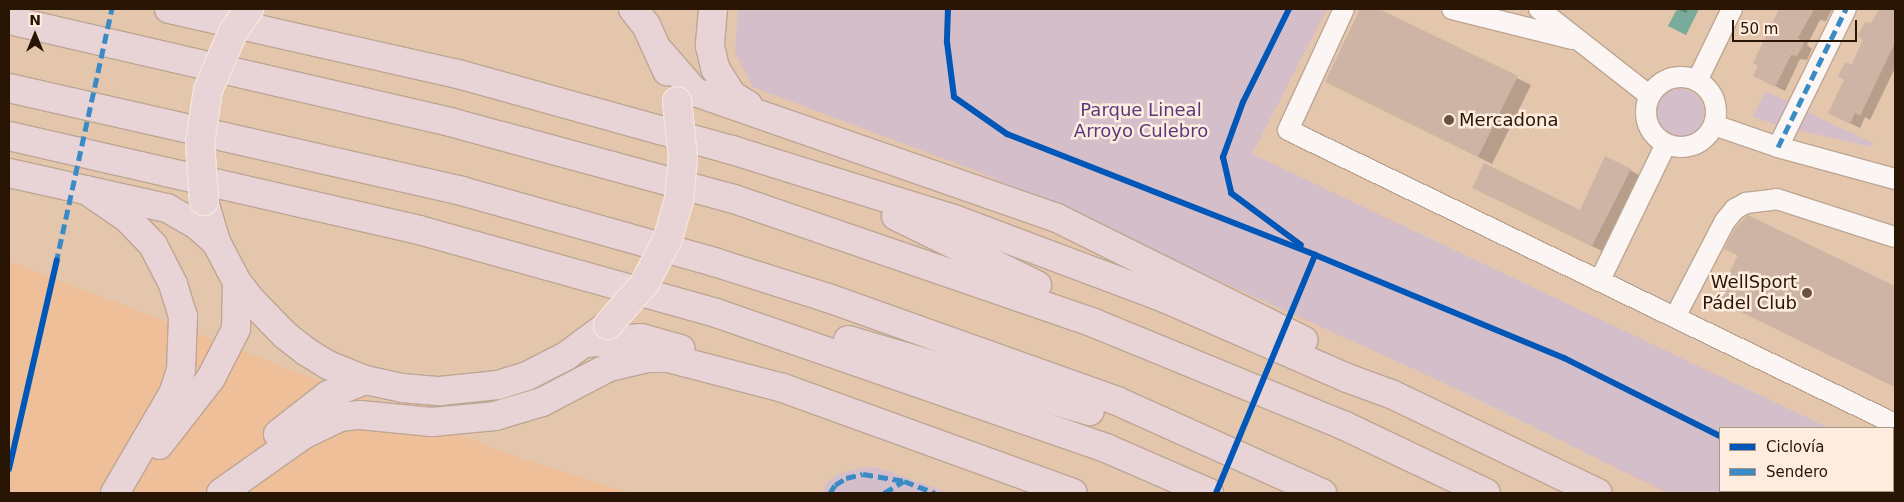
<!DOCTYPE html>
<html>
<head>
<meta charset="utf-8">
<style>
	body { margin:0 }
	#map { position:relative; width:1904px; height:502px; overflow:hidden; background:#e4c6ad; font-family:"DejaVu Sans",sans-serif }
	div>[style] { position:absolute }
	.built>* { inset:0; background:#eebf99 }
	.green>* { inset:0; background:#d3beca }
	.round { border-radius:50% }
	.water>* { inset:0; background:#78ab99 }
	.shadow>* { inset:0; background:#0003 }
	.building>* { inset:0; background:#cdb4a4 }
	.roads { filter:drop-shadow(1px 0 #bda693) drop-shadow(-1px 0 #bda693) drop-shadow(0 1px #bda693) drop-shadow(0 -1px #bda693) }
	.minor>* { height:20px; margin:-10px; padding:0 10px; transform-origin:10px; border-radius:10px; background:#fbf6f3 }
	.minor>.ring { margin:-10px; padding:0; box-sizing:content-box; background:none; border:20px solid #fbf6f3; border-radius:50% }
	.highway>* { height:28px; margin:-14px; padding:0 14px; transform-origin:14px; border-radius:14px; background:#e8d4d6 }
	.bridges { filter:drop-shadow(1px 0 #f3e5da) drop-shadow(-1px 0 #f3e5da) drop-shadow(0 1px #f3e5da) drop-shadow(0 -1px #f3e5da) }
	.highway-bridge>* { height:28px; margin:-14px; padding:0 14px; transform-origin:14px; border-radius:14px; background:#e8d4d6 }
	.quiet>* { height:5px; margin-top:-2.5px; transform-origin:0; background:repeating-linear-gradient(90deg,#3a8bc5 0 10px,transparent 0 15px) }
	.cycleway>* { height:6px; margin:-3px; padding:0 3px; transform-origin:3px; border-radius:3px; background:#0057b8 }
	.dots>* { width:14px; height:14px; translate:-50% -50%; box-sizing:border-box; border:2px solid #feeddf; border-radius:50% }
	span { translate:-50% -50%; white-space:nowrap; text-align:center; line-height:1.15; -webkit-text-stroke:5px #feeddf; paint-order:stroke }
	.park-label { font-size:18px; color:#563a80 }
	.poi-label { font-size:18px; color:#281504 }
	.left { translate:0 -50%; text-align:left }
	.right { translate:-100% -50%; text-align:right }
	.frame { position:absolute; inset:0; border:10px solid #281504; pointer-events:none }
	.legend { position:absolute; left:1719px; top:427px; width:175px; height:65px; box-sizing:border-box; background:#feeddf; border:1px solid #a89787; margin:0; padding:6px 9px; list-style:none; font-size:15px; color:#281504 }
	.legend li { display:flex; align-items:center; gap:10px; height:25px }
	.legend b { width:25px; border:1px solid #a89787 }
	.north { position:absolute; left:10px; top:10px; width:50px; height:50px; -webkit-text-stroke:4px #feeddf; paint-order:stroke; rotate:0deg; font-size:14px; font-weight:700; line-height:20px; text-align:center; color:#281504 }
	.north::after { content:''; display:block; margin:auto; width:18px; height:22px; background:#281504; clip-path:polygon(50% 0,100% 100%,50% 72%,0 100%) }
	.scale { position:absolute; left:1732px; top:20px; width:125px; height:22px; box-sizing:border-box; border:2px solid #281504; border-top:0; padding-left:6px; font-size:15px; line-height:18px; white-space:nowrap; color:#281504; -webkit-text-stroke:4px #feeddf; paint-order:stroke }
</style>
</head>
<body>
<div id="map">
	<div class="built">
		<div style="clip-path:polygon(9px 261px,523px 459px,631px 493px,9px 493px)"></div>
	</div>
	<div class="green">
		<div style="clip-path:polygon(738px 9px,1327px 9px,1252px 154px,1829px 428px,1720px 428px,1720px 491px,1893px 491px,1893px 459px,1895px 493px,1667px 493px,1451px 386px,982px 173px,753px 87px,735px 52px)"></div>
		<div class="round" style="left:1656px;top:89px;width:48px;height:48px"></div>
		<div style="clip-path:polygon(1765px 91px,1789px 102px,1777px 125px,1753px 117px)"></div>
		<div style="clip-path:polygon(1807px 112px,1873px 143px,1871px 147px,1798px 130px)"></div>
		<div style="clip-path:polygon(864px 467px,879px 468px,950px 493px,822px 493px,827px 482px,838px 474px)"></div>
	</div>
	<div class="water">
		<div style="clip-path:polygon(1677px 9px,1699px 9px,1686px 35px,1668px 26px)"></div>
	</div>
	<div class="shadow">
		<div style="clip-path:polygon(1362px 9px,1376px 9px,1531px 85px,1492px 164px,1327px 81px)"></div>
		<div style="clip-path:polygon(1677px 9px,1688px 9px,1686px 13px)"></div>
		<div style="clip-path:polygon(1780px 9px,1832px 9px,1826px 21px,1820px 20px,1807px 45px,1812px 49px,1807px 60px,1800px 59px,1785px 91px,1764px 81px,1759px 65px,1754px 63px)"></div>
		<div style="clip-path:polygon(1879px 9px,1895px 9px,1895px 68px,1870px 120px,1865px 117px,1860px 128px,1839px 118px,1853px 66px)"></div>
		<div style="clip-path:polygon(1630px 170px,1644px 178px,1606px 253px,1488px 195px,1580px 211px)"></div>
		<div style="clip-path:polygon(1749px 217px,1895px 287px,1895px 387px,1718px 300px,1739px 256px,1726px 248px)"></div>
	</div>
	<div class="building">
		<div style="clip-path:polygon(1360px 9px,1379px 9px,1518px 76px,1478px 157px,1325px 82px)"></div>
		<div style="clip-path:polygon(1779px 9px,1814px 9px,1798px 38px,1804px 43px,1797px 56px,1791px 55px,1775px 87px,1753px 76px,1758px 66px,1753px 63px)"></div>
		<div style="clip-path:polygon(1879px 9px,1895px 9px,1895px 43px,1860px 116px,1855px 113px,1850px 124px,1828px 113px,1844px 80px,1838px 76px,1845px 63px,1852px 64px,1863px 40px,1858px 36px,1861px 29px,1865px 22px,1871px 23px)"></div>
		<div style="clip-path:polygon(1605px 156px,1631px 169px,1592px 246px,1472px 188px,1484px 163px,1580px 210px)"></div>
		<div style="clip-path:polygon(1748px 215px,1895px 286px,1895px 387px,1716px 300px,1738px 255px,1724px 249px,1735px 228px)"></div>
	</div>
	<div class="roads">
		<div class="minor">
			<div style="left:1344px;top:9px;width:133px;rotate:114.8deg"></div>
			<div style="left:1288px;top:130px;width:674px;rotate:25.84deg"></div>
			<div style="left:1452px;top:9px;width:124px;rotate:14deg"></div>
			<div style="left:1539px;top:9px;width:141px;rotate:38.1deg"></div>
			<div class="ring" style="left:1646px;top:77px;width:50px;height:50px"></div>
			<div style="left:1697px;top:81px;width:80px;rotate:-64.1deg"></div>
			<div style="left:1714px;top:125px;width:68px;rotate:19deg"></div>
			<div style="left:1778px;top:147px;width:121px;rotate:15.3deg"></div>
			<div style="left:1778px;top:147px;width:154px;rotate:-63.8deg"></div>
			<div style="left:1600px;top:280px;width:151px;rotate:-64.1deg"></div>
			<div style="left:1675px;top:317px;width:108px;rotate:-62.5deg"></div>
			<div style="left:1725px;top:221px;width:16px;rotate:-50deg"></div>
			<div style="left:1735px;top:209px;width:13px;rotate:-29deg"></div>
			<div style="left:1746px;top:203px;width:31px;rotate:-7deg"></div>
			<div style="left:1777px;top:199px;width:124px;rotate:17.9deg"></div>
		</div>
		<div class="highway">
			<div style="left:169px;top:9px;width:296px;rotate:12.7deg"></div>
			<div style="left:458px;top:74px;width:284px;rotate:15.5deg"></div>
			<div style="left:732px;top:150px;width:232px;rotate:17.3deg"></div>
			<div style="left:954px;top:219px;width:224px;rotate:20.6deg"></div>
			<div style="left:1164px;top:298px;width:200px;rotate:23.6deg"></div>
			<div style="left:1347px;top:378px;width:47px;rotate:20deg"></div>
			<div style="left:1391px;top:394px;width:229px;rotate:25.6deg"></div>
			<div style="left:633px;top:9px;width:21px;rotate:51deg"></div>
			<div style="left:646px;top:25px;width:51px;rotate:65.5deg"></div>
			<div style="left:713px;top:9px;width:37px;rotate:95deg"></div>
			<div style="left:710px;top:46px;width:23px;rotate:77deg"></div>
			<div style="left:715px;top:68px;width:32px;rotate:58deg"></div>
			<div style="left:732px;top:95px;width:19px;rotate:32deg"></div>
			<div style="left:9px;top:20px;width:453px;rotate:13deg"></div>
			<div style="left:450px;top:122px;width:294px;rotate:15.2deg"></div>
			<div style="left:734px;top:199px;width:381px;rotate:19deg"></div>
			<div style="left:1094px;top:323px;width:269px;rotate:22.3deg"></div>
			<div style="left:1343px;top:425px;width:158px;rotate:25.4deg"></div>
			<div style="left:661px;top:53px;width:52px;rotate:48.9deg"></div>
			<div style="left:695px;top:92px;width:383px;rotate:19.2deg"></div>
			<div style="left:1057px;top:218px;width:275px;rotate:26.4deg"></div>
			<div style="left:9px;top:88px;width:465px;rotate:12.8deg"></div>
			<div style="left:462px;top:191px;width:262px;rotate:15.7deg"></div>
			<div style="left:714px;top:262px;width:120px;rotate:17.5deg"></div>
			<div style="left:828px;top:298px;width:307px;rotate:19.6deg"></div>
			<div style="left:1117px;top:401px;width:225px;rotate:24.2deg"></div>
			<div style="left:9px;top:136px;width:421px;rotate:12.9deg"></div>
			<div style="left:419px;top:230px;width:308px;rotate:15.6deg"></div>
			<div style="left:716px;top:313px;width:415px;rotate:19.1deg"></div>
			<div style="left:1108px;top:449px;width:110px;rotate:23.5deg"></div>
			<div style="left:9px;top:173px;width:162px;rotate:12.5deg"></div>
			<div style="left:167px;top:208px;width:36px;rotate:30deg"></div>
			<div style="left:198px;top:226px;width:24px;rotate:42deg"></div>
			<div style="left:86px;top:190px;width:50px;rotate:34.3deg"></div>
			<div style="left:127px;top:218px;width:37px;rotate:46deg"></div>
			<div style="left:153px;top:245px;width:44px;rotate:62.9deg"></div>
			<div style="left:173px;top:284px;width:34px;rotate:73deg"></div>
			<div style="left:183px;top:316px;width:54px;rotate:92.1deg"></div>
			<div style="left:181px;top:370px;width:23px;rotate:108deg"></div>
			<div style="left:174px;top:392px;width:117px;rotate:120.3deg"></div>
			<div style="left:204px;top:201px;width:43px;rotate:73.7deg"></div>
			<div style="left:216px;top:242px;width:45px;rotate:62.3deg"></div>
			<div style="left:237px;top:282px;width:24px;rotate:52deg"></div>
			<div style="left:252px;top:301px;width:47px;rotate:45.9deg"></div>
			<div style="left:285px;top:335px;width:28px;rotate:38deg"></div>
			<div style="left:307px;top:352px;width:25px;rotate:32deg"></div>
			<div style="left:328px;top:365px;width:40px;rotate:22deg"></div>
			<div style="left:365px;top:380px;width:38px;rotate:12deg"></div>
			<div style="left:402px;top:388px;width:38px;rotate:5deg"></div>
			<div style="left:440px;top:391px;width:58px;rotate:-5.9deg"></div>
			<div style="left:498px;top:385px;width:30px;rotate:-17deg"></div>
			<div style="left:527px;top:376px;width:44px;rotate:-27.1deg"></div>
			<div style="left:566px;top:356px;width:52px;rotate:-36.4deg"></div>
			<div style="left:896px;top:216px;width:157px;rotate:26.1deg"></div>
			<div style="left:848px;top:340px;width:252px;rotate:16.4deg"></div>
			<div style="left:587px;top:343px;width:54px;rotate:-5.3deg"></div>
			<div style="left:641px;top:338px;width:41px;rotate:15.4deg"></div>
			<div style="left:278px;top:434px;width:63px;rotate:-38deg"></div>
			<div style="left:328px;top:395px;width:40px;rotate:-22deg"></div>
			<div style="left:159px;top:445px;width:85px;rotate:-52.2deg"></div>
			<div style="left:211px;top:378px;width:55px;rotate:-63deg"></div>
			<div style="left:236px;top:329px;width:47px;rotate:-88.8deg"></div>
			<div style="left:221px;top:493px;width:100px;rotate:-35.3deg"></div>
			<div style="left:303px;top:435px;width:41px;rotate:-25.9deg"></div>
			<div style="left:340px;top:417px;width:20px;rotate:-6deg"></div>
			<div style="left:360px;top:415px;width:72px;rotate:5.6deg"></div>
			<div style="left:432px;top:422px;width:63px;rotate:-5.4deg"></div>
			<div style="left:495px;top:416px;width:49px;rotate:-16.6deg"></div>
			<div style="left:542px;top:402px;width:76px;rotate:-27.6deg"></div>
			<div style="left:609px;top:367px;width:39px;rotate:-13deg"></div>
			<div style="left:647px;top:358px;width:21px"></div>
			<div style="left:668px;top:358px;width:119px;rotate:14.6deg"></div>
			<div style="left:783px;top:388px;width:308px;rotate:19.9deg"></div>
		</div>
	</div>
	<div class="bridges">
		<div class="highway-bridge">
			<div style="left:204px;top:201px;width:58px;rotate:-93.9deg"></div>
			<div style="left:200px;top:143px;width:54px;rotate:-81.4deg"></div>
			<div style="left:208px;top:90px;width:63px;rotate:-66.7deg"></div>
			<div style="left:233px;top:32px;width:28px;rotate:-55deg"></div>
			<div style="left:608px;top:325px;width:56px;rotate:-48.6deg"></div>
			<div style="left:645px;top:283px;width:51px;rotate:-62.9deg"></div>
			<div style="left:668px;top:238px;width:40px;rotate:-74deg"></div>
			<div style="left:679px;top:200px;width:42px;rotate:-84.6deg"></div>
			<div style="left:683px;top:158px;width:57px;rotate:-96deg"></div>
		</div>
	</div>
	<div class="quiet">
		<div style="left:1778px;top:147px;width:154px;rotate:-63.8deg"></div>
		<div style="left:56px;top:263px;width:260px;rotate:-77.6deg"></div>
		<div style="left:1800px;top:491px;width:5px;rotate:22deg"></div>
		<div style="left:830px;top:493px;width:9px;rotate:-58deg"></div>
		<div style="left:835px;top:485px;width:13px;rotate:-32deg"></div>
		<div style="left:846px;top:478px;width:17px;rotate:-13deg"></div>
		<div style="left:863px;top:474px;width:42px;rotate:9.7deg"></div>
		<div style="left:904px;top:481px;width:33px;rotate:21deg"></div>
		<div style="left:884px;top:493px;width:23px;rotate:-31deg"></div>
	</div>
	<div class="cycleway">
		<div style="left:948px;top:9px;width:33px;rotate:92deg"></div>
		<div style="left:947px;top:42px;width:55px;rotate:82.7deg"></div>
		<div style="left:954px;top:97px;width:65px;rotate:34.9deg"></div>
		<div style="left:1007px;top:134px;width:331px;rotate:21.4deg"></div>
		<div style="left:1315px;top:255px;width:269px;rotate:22.5deg"></div>
		<div style="left:1564px;top:358px;width:174px;rotate:26.6deg"></div>
		<div style="left:1289px;top:9px;width:104px;rotate:116.3deg"></div>
		<div style="left:1243px;top:102px;width:59px;rotate:110deg"></div>
		<div style="left:1223px;top:157px;width:37px;rotate:77deg"></div>
		<div style="left:1231px;top:193px;width:87px;rotate:36.6deg"></div>
		<div style="left:9px;top:469px;width:214px;rotate:-77.1deg"></div>
		<div style="left:1216px;top:493px;width:258px;rotate:-67.4deg"></div>
	</div>
	<div class="dots">
		<div style="left:1449px;top:120px;background:#6a533f"></div>
		<div style="left:1807px;top:293px;background:#6a533f"></div>
	</div>
	<div class="park-label">
		<span style="left:1141px;top:121px">Parque Lineal<br>Arroyo Culebro</span>
	</div>
	<div class="poi-label">
		<span class="left" style="left:1459px;top:120px">Mercadona</span>
		<span class="right" style="left:1797px;top:293px">WellSport<br>Pádel Club</span>
	</div>
	<div class="frame"></div>
	<ul class="legend">
	<li><b style="height:6px;background:#0057b8"></b>Ciclovía</li>
	<li><b style="height:6px;background:#3a8bc5"></b>Sendero</li>
	</ul>
	<div class="north">N</div>
	<div class="scale">50 m</div>
</div>
</body>
</html>
